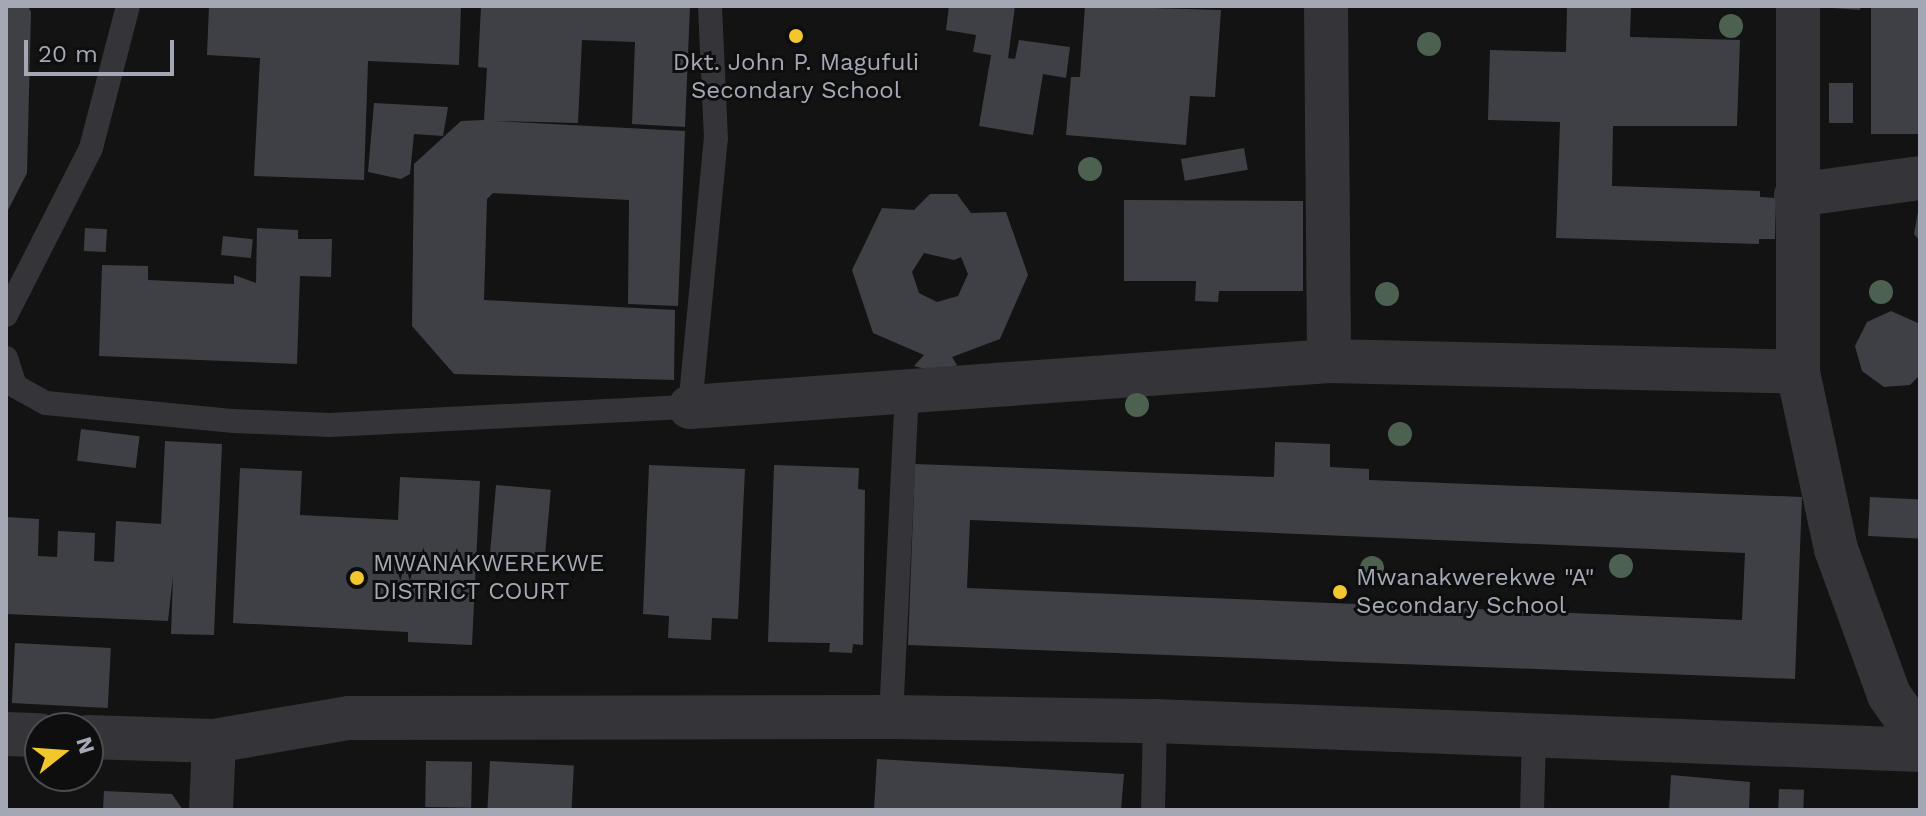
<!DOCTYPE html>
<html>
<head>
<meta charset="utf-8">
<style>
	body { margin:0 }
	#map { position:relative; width:1926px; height:816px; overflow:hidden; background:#131314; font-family:"Work Sans",sans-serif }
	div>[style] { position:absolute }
	.building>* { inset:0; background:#3f4045; transform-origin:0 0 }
	.lane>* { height:24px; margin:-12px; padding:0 12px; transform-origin:12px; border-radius:12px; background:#343439 }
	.street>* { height:44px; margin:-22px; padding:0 22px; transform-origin:22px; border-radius:22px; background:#343439 }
	.trees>* { width:24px; height:24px; margin:-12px; border-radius:50%; background:#4c6150 }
	.dots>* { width:22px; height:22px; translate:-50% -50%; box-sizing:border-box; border:4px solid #0e0e0f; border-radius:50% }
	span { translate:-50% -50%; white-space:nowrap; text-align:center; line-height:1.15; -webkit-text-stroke:6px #0e0e0f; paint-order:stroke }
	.poi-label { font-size:24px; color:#a4a8b5 }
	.left { translate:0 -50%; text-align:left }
	.frame { position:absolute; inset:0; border:8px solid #a4a8b5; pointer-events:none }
	.north { position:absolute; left:24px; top:712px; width:80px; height:80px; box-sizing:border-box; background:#0e0e0f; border:2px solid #4a4c51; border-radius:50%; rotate:73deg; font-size:22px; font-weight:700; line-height:32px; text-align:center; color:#a4a8b5 }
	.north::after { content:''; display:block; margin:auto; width:28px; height:36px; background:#f2c62d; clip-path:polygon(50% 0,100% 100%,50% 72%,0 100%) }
	.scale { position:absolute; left:24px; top:40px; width:150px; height:36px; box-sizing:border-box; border:4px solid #a4a8b5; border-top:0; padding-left:10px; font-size:24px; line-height:28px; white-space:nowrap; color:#a4a8b5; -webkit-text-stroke:6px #0e0e0f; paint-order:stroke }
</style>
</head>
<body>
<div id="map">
	<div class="building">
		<div style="clip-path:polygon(6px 6px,28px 6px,31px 12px,27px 173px,6px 214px)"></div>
		<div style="clip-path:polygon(209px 6px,461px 6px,459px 65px,368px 61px,364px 180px,254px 176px,260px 58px,207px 55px)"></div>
		<div style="clip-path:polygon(481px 6px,690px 6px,685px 127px,632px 124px,635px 42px,582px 40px,578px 123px,492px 121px,685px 131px,678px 306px,628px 304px,629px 200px,493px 193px,487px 199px,484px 300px,675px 310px,674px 380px,454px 374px,412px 326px,414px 164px,461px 121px,484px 120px,487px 68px,478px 67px)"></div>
		<div style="clip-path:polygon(949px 6px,1015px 6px,1008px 58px,1015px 59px,1019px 40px,1070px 47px,1066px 78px,1043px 74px,1033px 135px,979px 126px,991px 55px,973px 52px,976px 35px,946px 30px)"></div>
		<div style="clip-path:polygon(1085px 6px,1221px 10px,1215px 97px,1190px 96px,1186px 145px,1066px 135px,1071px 77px,1080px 77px)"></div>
		<div style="clip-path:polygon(1567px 6px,1631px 6px,1630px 37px,1740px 40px,1737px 126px,1613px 126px,1612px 186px,1760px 191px,1760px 197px,1776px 198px,1775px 239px,1759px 239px,1759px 244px,1556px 238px,1560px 122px,1488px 120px,1490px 50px,1566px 52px)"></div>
		<div style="clip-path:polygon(1832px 6px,1861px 6px,1860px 10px,1832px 8px)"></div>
		<div style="left:1871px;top:6px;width:49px;height:128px"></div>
		<div style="left:1829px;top:83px;width:24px;height:40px"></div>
		<div style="clip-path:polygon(374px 103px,448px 107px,443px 136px,414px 134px,410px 174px,401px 179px,368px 172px)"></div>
		<div style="left:1244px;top:148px;width:22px;height:64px;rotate:80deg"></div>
		<div style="clip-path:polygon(evenodd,930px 194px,957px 194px,971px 213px,1006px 212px,1028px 275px,1000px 339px,952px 357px,957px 365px,941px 373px,914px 366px,924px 355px,873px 333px,852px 270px,882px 208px,914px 210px,930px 194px,924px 253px,954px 260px,961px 257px,968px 274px,958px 296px,937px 302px,919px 293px,912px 272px,924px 253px)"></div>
		<div style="clip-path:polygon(1303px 201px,1303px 291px,1219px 291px,1218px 302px,1195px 301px,1196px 281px,1124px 281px,1124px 200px)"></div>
		<div style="clip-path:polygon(1920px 201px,1920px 241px,1914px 234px)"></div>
		<div style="left:85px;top:228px;width:22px;height:23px;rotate:3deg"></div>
		<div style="clip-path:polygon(257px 228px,298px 230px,298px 239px,332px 239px,331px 277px,300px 276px,297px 364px,99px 356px,102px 265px,148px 266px,148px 280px,234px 284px,234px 275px,256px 283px)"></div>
		<div style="left:223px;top:236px;width:30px;height:19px;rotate:6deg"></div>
		<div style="clip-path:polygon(1891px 311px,1920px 324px,1920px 375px,1910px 385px,1884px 387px,1862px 371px,1855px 346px,1867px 322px)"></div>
		<div style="left:81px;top:429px;width:59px;height:32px;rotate:7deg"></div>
		<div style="clip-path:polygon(165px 441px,222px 444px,214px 635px,171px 634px,173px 576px,168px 621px,6px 614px,6px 517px,39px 519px,38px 556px,57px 557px,58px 531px,95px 533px,94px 561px,114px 562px,116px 521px,161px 524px)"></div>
		<div style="clip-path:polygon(evenodd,1275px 442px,1330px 444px,1330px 467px,1369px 469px,1369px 480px,1802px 497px,1795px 679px,908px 645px,915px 464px,1274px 477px,1275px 442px,970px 520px,1745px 553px,1742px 620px,967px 588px,970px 520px)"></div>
		<div style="clip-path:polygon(649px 465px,745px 469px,738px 619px,712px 618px,711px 640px,668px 638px,669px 616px,643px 614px)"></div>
		<div style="clip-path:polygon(774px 465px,859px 468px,858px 489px,865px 490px,863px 645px,853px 644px,852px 653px,829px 652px,830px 643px,768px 642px)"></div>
		<div style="clip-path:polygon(240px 468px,302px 471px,300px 515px,398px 520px,400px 477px,480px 481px,472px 645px,408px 642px,408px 632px,233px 623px)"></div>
		<div style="left:496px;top:485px;width:55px;height:73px;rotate:5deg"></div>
		<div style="left:1870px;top:497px;width:50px;height:39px;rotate:3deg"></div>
		<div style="left:15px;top:643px;width:96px;height:60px;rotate:3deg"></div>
		<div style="clip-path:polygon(877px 759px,1124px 774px,1121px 810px,874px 810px)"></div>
		<div style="left:426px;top:761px;width:46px;height:46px;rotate:1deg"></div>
		<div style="left:490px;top:761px;width:84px;height:49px;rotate:3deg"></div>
		<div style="clip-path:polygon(1671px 775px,1750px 782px,1749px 810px,1669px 810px)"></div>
		<div style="left:1779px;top:789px;width:25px;height:21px;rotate:2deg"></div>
		<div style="clip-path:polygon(104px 791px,172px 794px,183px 810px,103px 810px)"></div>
	</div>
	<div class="lane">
		<div style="left:6px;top:315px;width:187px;rotate:-63deg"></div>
		<div style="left:91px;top:148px;width:147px;rotate:-75.4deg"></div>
		<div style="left:6px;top:358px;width:29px;rotate:72deg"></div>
		<div style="left:15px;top:386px;width:35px;rotate:29deg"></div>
		<div style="left:46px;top:403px;width:189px;rotate:5.5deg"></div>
		<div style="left:234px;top:421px;width:96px;rotate:2.4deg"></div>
		<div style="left:330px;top:425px;width:360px;rotate:-2.9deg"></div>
		<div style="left:690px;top:407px;width:269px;rotate:-84.5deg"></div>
		<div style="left:716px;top:139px;width:133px;rotate:-92.6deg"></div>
		<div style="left:891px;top:717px;width:326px;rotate:-87.2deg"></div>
		<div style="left:1153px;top:810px;width:89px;rotate:-88.7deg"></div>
		<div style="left:1532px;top:810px;width:72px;rotate:-88.4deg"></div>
	</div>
	<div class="street">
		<div style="left:1326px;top:6px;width:355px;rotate:89.5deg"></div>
		<div style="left:1796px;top:195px;width:125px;rotate:-7.8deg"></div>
		<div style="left:1798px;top:372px;width:181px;rotate:77.9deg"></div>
		<div style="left:1836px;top:549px;width:155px;rotate:70deg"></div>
		<div style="left:1889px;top:695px;width:54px;rotate:54.8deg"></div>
		<div style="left:690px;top:407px;width:641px;rotate:-4.12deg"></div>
		<div style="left:1329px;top:361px;width:469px;rotate:1.3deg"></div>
		<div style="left:1798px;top:372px;width:366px;rotate:-90deg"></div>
		<div style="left:6px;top:734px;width:34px;rotate:2deg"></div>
		<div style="left:88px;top:737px;width:126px;rotate:1.8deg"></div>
		<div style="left:214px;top:741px;width:137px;rotate:-9.7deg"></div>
		<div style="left:349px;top:718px;width:542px;rotate:-0.11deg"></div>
		<div style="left:891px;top:717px;width:264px;rotate:0.9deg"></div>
		<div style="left:1155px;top:721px;width:766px;rotate:2.17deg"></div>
		<div style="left:211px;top:810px;width:69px;rotate:-87.5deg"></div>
	</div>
	<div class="trees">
		<div style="left:1731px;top:26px"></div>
		<div style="left:1429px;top:44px"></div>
		<div style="left:1090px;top:169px"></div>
		<div style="left:1881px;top:292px"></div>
		<div style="left:1387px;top:294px"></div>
		<div style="left:1137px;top:405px"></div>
		<div style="left:1400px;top:434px"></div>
		<div style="left:1621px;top:566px"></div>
		<div style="left:1372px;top:568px"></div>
	</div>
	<div class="dots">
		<div style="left:796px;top:36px;background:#f2c62d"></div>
		<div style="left:357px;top:578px;background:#f2c62d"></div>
		<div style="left:1340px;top:592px;background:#f2c62d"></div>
	</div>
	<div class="poi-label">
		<span style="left:796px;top:77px">Dkt. John P. Magufuli<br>Secondary School</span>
		<span class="left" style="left:373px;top:578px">MWANAKWEREKWE<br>DISTRICT COURT</span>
		<span class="left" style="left:1356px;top:592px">Mwanakwerekwe "A"<br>Secondary School</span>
	</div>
	<div class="frame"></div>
	<div class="north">N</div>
	<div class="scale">20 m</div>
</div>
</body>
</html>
